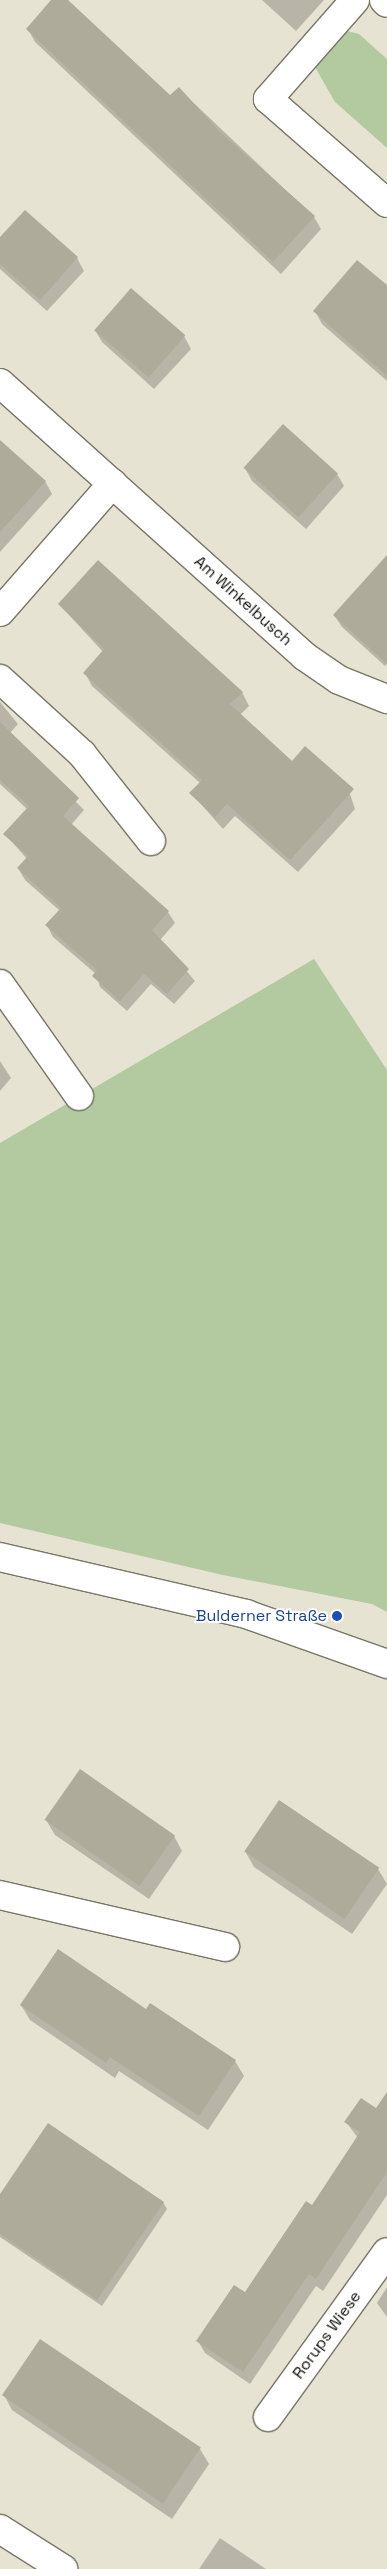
<!DOCTYPE html>
<html>
<head>
<meta charset="utf-8">
<style>
	body { margin:0 }
	#map { position:relative; width:387px; height:2569px; overflow:hidden; background:#e7e3d2; font-family:"Space Grotesk",sans-serif }
	div>[style] { position:absolute }
	.green>* { inset:0; background:#b3c99f }
	.shadow>* { inset:0; background:#0003 }
	.building>* { inset:0; background:#aeab9a; transform-origin:0 0 }
	.roads { filter:drop-shadow(1px 0 #797666) drop-shadow(-1px 0 #797666) drop-shadow(0 1px #797666) drop-shadow(0 -1px #797666) }
	.minor>* { height:28px; margin:-14px; padding:0 14px; transform-origin:14px; border-radius:14px; background:#fff }
	.dots>* { width:14px; height:14px; translate:-50% -50%; box-sizing:border-box; border:2px solid #fff; border-radius:50% }
	span { translate:-50% -50%; white-space:nowrap; text-align:center; line-height:1.15; -webkit-text-stroke:4px #fff; paint-order:stroke }
	.street-label { font-size:16px; color:#0e0d08 }
	.transit-label { font-size:16px; color:#164399 }
	.right { translate:-100% -50%; text-align:right }
</style>
</head>
<body>
<div id="map">
	<div class="green">
		<div style="clip-path:polygon(347px 31px,359px 34px,387px 59px,387px 148px,335px 102px,315px 67px)"></div>
		<div style="clip-path:polygon(314px 959px,387px 1070px,387px 1612px,372px 1604px,223px 1575px,0 1523px,0 1143px)"></div>
	</div>
	<div class="shadow">
		<div style="clip-path:polygon(53px 0,65px 0,171px 97px,179px 89px,314px 217px,321px 229px,281px 274px,35px 42px,28px 29px)"></div>
		<div style="clip-path:polygon(262px 0,324px 0,296px 31px)"></div>
		<div style="clip-path:polygon(0 239px,77px 258px,84px 271px,47px 311px,0 269px)"></div>
		<div style="clip-path:polygon(387px 288px,387px 381px,322px 324px,315px 311px)"></div>
		<div style="clip-path:polygon(95px 330px,184px 336px,191px 349px,154px 389px,102px 342px)"></div>
		<div style="clip-path:polygon(0 455px,45px 481px,52px 494px,0 552px)"></div>
		<div style="clip-path:polygon(245px 468px,337px 474px,344px 486px,306px 529px,252px 481px)"></div>
		<div style="clip-path:polygon(387px 567px,387px 664px,385px 666px,342px 627px,334px 615px)"></div>
		<div style="clip-path:polygon(59px 604px,242px 692px,249px 706px,240px 715px,293px 762px,347px 785px,355px 809px,298px 872px,235px 816px,223px 829px,191px 793px,200px 783px,92px 686px,85px 673px,103px 652px)"></div>
		<div style="clip-path:polygon(0 702px,18px 724px,10px 733px,84px 810px,71px 825px,168px 912px,175px 923px,160px 940px,195px 981px,174px 1004px,151px 984px,127px 1011px,100px 987px,96px 974px,53px 937px,47px 925px,60px 911px,25px 880px,18px 868px,27px 859px,5px 834px,27px 809px,0 784px)"></div>
		<div style="clip-path:polygon(0 1061px,11px 1078px,0 1091px)"></div>
		<div style="clip-path:polygon(46px 1820px,174px 1836px,182px 1851px,149px 1899px,55px 1835px)"></div>
		<div style="clip-path:polygon(245px 1851px,378px 1869px,387px 1884px,352px 1934px,254px 1867px)"></div>
		<div style="clip-path:polygon(21px 2005px,146px 2011px,235px 2061px,244px 2076px,208px 2130px,119px 2071px,115px 2078px,30px 2020px)"></div>
		<div style="clip-path:polygon(387px 2117px,387px 2195px,323px 2291px,316px 2286px,250px 2384px,205px 2353px,198px 2341px,245px 2294px,313px 2206px,358px 2138px,346px 2122px)"></div>
		<div style="clip-path:polygon(0 2196px,163px 2202px,167px 2209px,102px 2306px,0 2237px)"></div>
		<div style="clip-path:polygon(387px 2287px,387px 2317px,377px 2303px)"></div>
		<div style="clip-path:polygon(4px 2395px,200px 2449px,209px 2464px,172px 2519px,12px 2410px)"></div>
		<div style="clip-path:polygon(220px 2538px,266px 2569px,199px 2569px)"></div>
	</div>
	<div class="building">
		<div style="clip-path:polygon(51px 0,68px 0,170px 95px,179px 87px,218px 130px,315px 216px,273px 262px,26px 29px)"></div>
		<div style="clip-path:polygon(25px 210px,78px 257px,40px 300px,0 264px,0 237px)"></div>
		<div style="clip-path:polygon(357px 260px,387px 285px,387px 376px,313px 311px)"></div>
		<div style="left:131px;top:288px;width:72px;height:56px;rotate:41deg"></div>
		<div style="left:283px;top:424px;width:74px;height:59px;rotate:42deg"></div>
		<div style="clip-path:polygon(0 440px,46px 481px,0 532px)"></div>
		<div style="clip-path:polygon(387px 555px,387px 664px,333px 615px)"></div>
		<div style="clip-path:polygon(98px 560px,243px 692px,230px 704px,292px 761px,305px 746px,354px 789px,290px 860px,227px 804px,215px 817px,189px 793px,202px 780px,83px 673px,104px 649px,58px 604px)"></div>
		<div style="clip-path:polygon(0 722px,79px 798px,63px 816px,169px 911px,152px 930px,189px 969px,167px 994px,144px 974px,120px 1001px,92px 976px,97px 970px,45px 925px,61px 908px,17px 868px,28px 856px,3px 834px,29px 806px,0 780px)"></div>
		<div style="left:80px;top:1769px;width:116px;height:62px;rotate:35deg"></div>
		<div style="left:279px;top:1800px;width:121px;height:62px;rotate:34deg"></div>
		<div style="clip-path:polygon(58px 1949px,146px 2009px,150px 2003px,236px 2060px,199px 2116px,110px 2057px,106px 2063px,20px 2005px)"></div>
		<div style="clip-path:polygon(387px 2092px,387px 2172px,316px 2279px,309px 2274px,243px 2372px,196px 2341px,234px 2285px,245px 2292px,306px 2201px,312px 2205px,360px 2132px,344px 2122px,361px 2098px,376px 2108px)"></div>
		<div style="clip-path:polygon(48px 2123px,164px 2202px,97px 2300px,0 2234px,0 2194px)"></div>
		<div style="left:40px;top:2339px;width:194px;height:68px;rotate:34deg"></div>
	</div>
	<div class="roads">
		<div class="minor">
			<div style="left:355px;top:0;width:132px;rotate:131.3deg"></div>
			<div style="left:268px;top:99px;width:158px;rotate:41.2deg"></div>
			<div style="left:384px;top:0;width:4px;rotate:45deg"></div>
			<div style="left:0;top:383px;width:409px;rotate:41.9deg"></div>
			<div style="left:304px;top:656px;width:42px;rotate:34.4deg"></div>
			<div style="left:339px;top:680px;width:52px;rotate:21.6deg"></div>
			<div style="left:0;top:612px;width:171px;rotate:-48.8deg"></div>
			<div style="left:0;top:679px;width:111px;rotate:42.4deg"></div>
			<div style="left:82px;top:754px;width:111px;rotate:51.6deg"></div>
			<div style="left:0;top:984px;width:137px;rotate:54.8deg"></div>
			<div style="left:0;top:1557px;width:253px;rotate:13deg"></div>
			<div style="left:246px;top:1614px;width:150px;rotate:19.5deg"></div>
			<div style="left:0;top:1895px;width:231px;rotate:13deg"></div>
			<div style="left:268px;top:2417px;width:203px;rotate:-54.2deg"></div>
			<div style="left:0;top:2529px;width:75px;rotate:32.4deg"></div>
		</div>
	</div>
	<div class="dots">
		<div style="left:337px;top:1616px;background:#1a4fb4"></div>
	</div>
	<div class="street-label">
		<span style="left:243px;top:601px;rotate:42deg">Am Winkelbusch</span>
		<span style="left:327px;top:2335px;rotate:-54deg">Rorups Wiese</span>
	</div>
	<div class="transit-label">
		<span class="right" style="left:327px;top:1616px">Bulderner Straße</span>
	</div>
</div>
</body>
</html>
